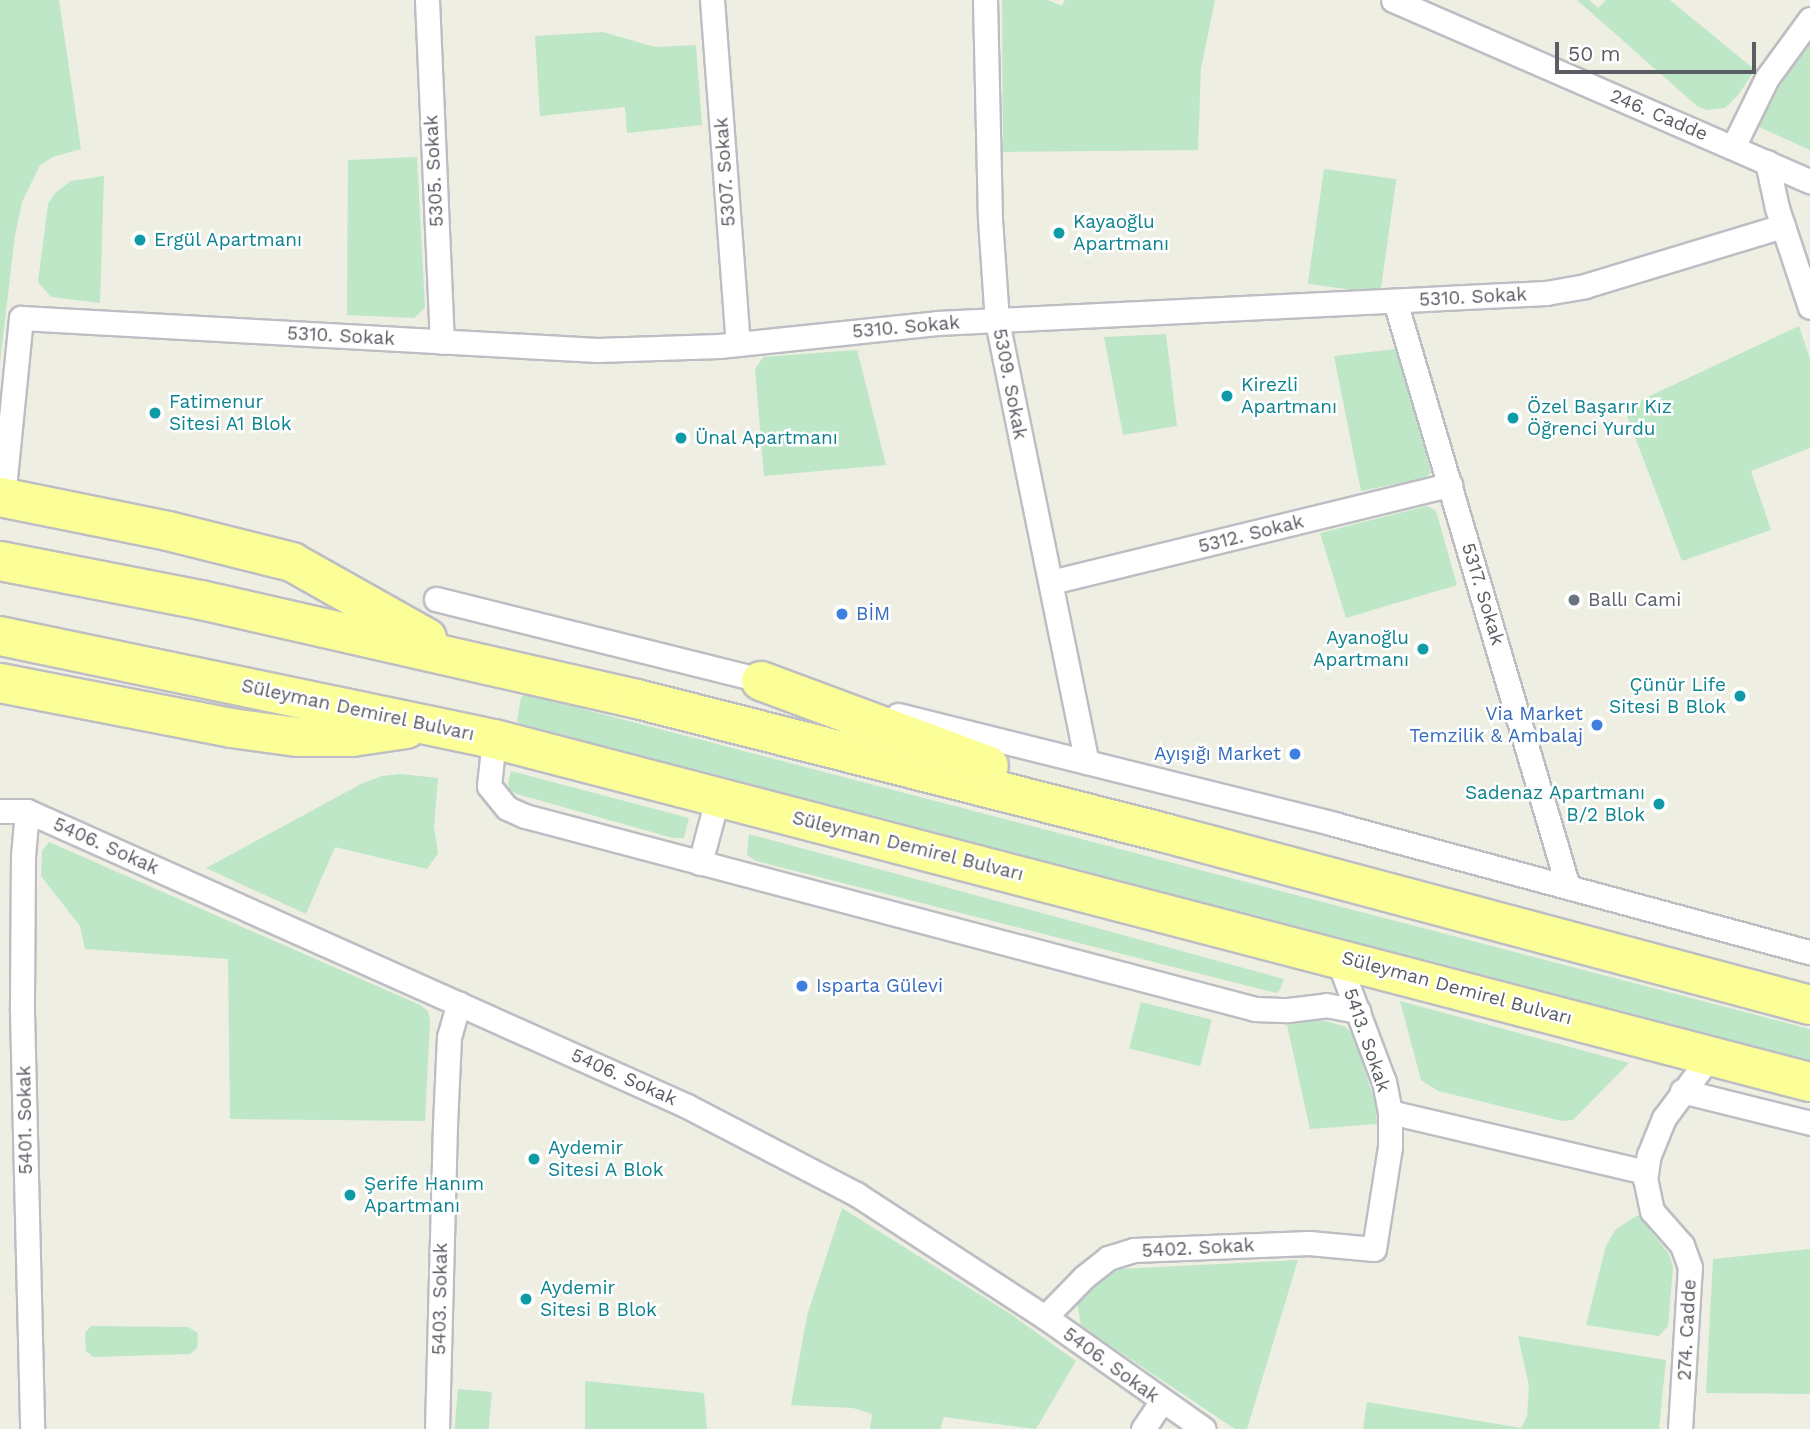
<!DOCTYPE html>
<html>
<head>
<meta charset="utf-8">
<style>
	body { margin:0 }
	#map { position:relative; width:1810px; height:1429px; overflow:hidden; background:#eeeee2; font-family:"Work Sans",sans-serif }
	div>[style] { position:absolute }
	.green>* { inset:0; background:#bde7c7; transform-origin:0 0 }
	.roads { filter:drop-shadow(2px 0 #bdbec4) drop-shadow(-2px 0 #bdbec4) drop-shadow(0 2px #bdbec4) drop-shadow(0 -2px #bdbec4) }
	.minor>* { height:23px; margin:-11.5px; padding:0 11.5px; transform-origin:11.5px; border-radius:11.5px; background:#fff }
	.trunk>* { height:38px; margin:-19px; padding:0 19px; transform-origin:19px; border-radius:19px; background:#fcfe98 }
	.dots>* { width:19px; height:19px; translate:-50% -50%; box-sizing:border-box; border:4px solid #fff; border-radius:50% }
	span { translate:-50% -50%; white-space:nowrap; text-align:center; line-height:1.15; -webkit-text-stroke:5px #fff; paint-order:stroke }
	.street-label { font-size:19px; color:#5b5d64 }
	.culture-label { font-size:19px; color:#0d838f }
	.left { translate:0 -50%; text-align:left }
	.right { translate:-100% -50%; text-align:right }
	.worship-label { font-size:19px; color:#5b616d }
	.shop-label { font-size:19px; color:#366cbe }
	.scale { position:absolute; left:1555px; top:42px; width:201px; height:32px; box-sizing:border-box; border:4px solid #5b5d64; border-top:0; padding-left:9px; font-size:21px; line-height:24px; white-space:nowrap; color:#5b5d64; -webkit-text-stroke:5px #fff; paint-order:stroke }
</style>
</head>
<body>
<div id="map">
	<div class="green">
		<div style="clip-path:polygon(0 0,59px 0,81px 149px,53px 157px,40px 165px,22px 202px,15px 235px,0 362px)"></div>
		<div style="clip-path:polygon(1002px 0,1048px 0,1062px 6px,1065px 0,1215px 0,1201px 68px,1198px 150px,1003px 152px)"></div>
		<div style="clip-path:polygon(1577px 0,1589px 0,1598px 8px,1606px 0,1670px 0,1755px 70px,1738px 95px,1725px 108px,1707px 110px,1697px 106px)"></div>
		<div style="clip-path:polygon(603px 32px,655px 47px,696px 45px,702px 125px,627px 133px,625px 107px,540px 116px,535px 36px)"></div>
		<div style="clip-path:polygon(1810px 39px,1810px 150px,1759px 127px,1794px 58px)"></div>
		<div style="clip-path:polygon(417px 157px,425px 308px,414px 318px,347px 315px,348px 160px)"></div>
		<div style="left:1324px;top:169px;width:73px;height:116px;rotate:8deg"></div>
		<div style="clip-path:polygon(104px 176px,100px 303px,51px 297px,38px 282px,48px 204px,55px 193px,71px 181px)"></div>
		<div style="clip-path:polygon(1799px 326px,1810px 359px,1810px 448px,1751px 471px,1771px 530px,1682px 561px,1624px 408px)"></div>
		<div style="clip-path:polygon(1166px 334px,1177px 426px,1123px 435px,1104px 337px)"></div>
		<div style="clip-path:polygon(1396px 349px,1431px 473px,1425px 478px,1361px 491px,1334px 356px)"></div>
		<div style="clip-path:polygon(857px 350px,886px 465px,764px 476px,755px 369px,763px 357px)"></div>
		<div style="clip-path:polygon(1427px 506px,1436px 511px,1457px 585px,1346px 618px,1320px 533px)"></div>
		<div style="clip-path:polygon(525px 694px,1810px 1029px,1810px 1065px,522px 726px,517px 720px,521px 698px)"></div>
		<div style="clip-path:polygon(511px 771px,689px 818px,684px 838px,673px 838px,517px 794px,510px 790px,508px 784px)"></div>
		<div style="clip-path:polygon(401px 774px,438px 778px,434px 826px,438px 853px,427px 869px,335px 847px,306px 914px,206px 868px,363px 783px,382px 776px)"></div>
		<div style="clip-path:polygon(749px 834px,1134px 938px,1284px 979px,1280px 990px,1276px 993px,756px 861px,747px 855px)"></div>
		<div style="clip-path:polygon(49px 842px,420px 1005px,428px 1011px,430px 1021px,425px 1121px,230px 1119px,228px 959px,85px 949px,80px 926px,41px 876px,42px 851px)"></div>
		<div style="clip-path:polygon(1400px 1001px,1629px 1063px,1573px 1120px,1562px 1121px,1438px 1091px,1421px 1080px)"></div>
		<div style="left:1141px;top:1002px;width:73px;height:48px;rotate:14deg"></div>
		<div style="clip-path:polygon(1321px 1020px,1344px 1026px,1353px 1034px,1375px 1102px,1377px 1124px,1310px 1129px,1287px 1025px)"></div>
		<div style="clip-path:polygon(842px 1208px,1012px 1315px,1076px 1361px,1036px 1429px,944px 1417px,940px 1429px,870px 1429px,872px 1414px,853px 1408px,791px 1405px,807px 1316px)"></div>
		<div style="clip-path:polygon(1638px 1215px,1669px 1254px,1673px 1267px,1668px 1326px,1659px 1336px,1586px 1325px,1606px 1246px,1615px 1230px)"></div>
		<div style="clip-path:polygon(1810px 1249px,1810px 1394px,1706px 1393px,1713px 1259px)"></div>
		<div style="clip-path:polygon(1298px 1260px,1247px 1429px,1235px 1429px,1081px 1326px,1077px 1303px,1100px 1280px,1120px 1269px)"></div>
		<div style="clip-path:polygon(91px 1326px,188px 1327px,198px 1333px,197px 1348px,190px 1354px,93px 1357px,86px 1351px,85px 1333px)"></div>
		<div style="clip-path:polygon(1518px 1336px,1666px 1360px,1659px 1429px,1363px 1429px,1367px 1402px,1521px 1428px,1527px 1416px,1529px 1386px)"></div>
		<div style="clip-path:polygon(585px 1381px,704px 1393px,707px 1429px,585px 1429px)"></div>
		<div style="left:458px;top:1389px;width:34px;height:40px;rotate:5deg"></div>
	</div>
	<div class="roads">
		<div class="minor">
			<div style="left:427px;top:0;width:342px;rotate:87.5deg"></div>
			<div style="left:712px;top:0;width:345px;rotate:85.7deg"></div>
			<div style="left:985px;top:0;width:219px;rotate:88.7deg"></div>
			<div style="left:990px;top:219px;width:102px;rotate:86.1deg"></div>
			<div style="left:997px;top:321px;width:450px;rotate:78.5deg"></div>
			<div style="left:1393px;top:0;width:455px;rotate:23.5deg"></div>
			<div style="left:1733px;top:147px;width:77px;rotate:-63.8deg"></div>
			<div style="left:1767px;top:78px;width:73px;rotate:-53.9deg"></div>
			<div style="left:1767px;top:162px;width:47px;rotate:77.7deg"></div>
			<div style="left:1777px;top:208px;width:104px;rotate:71.6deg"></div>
			<div style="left:1395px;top:301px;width:611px;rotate:73.55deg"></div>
			<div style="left:3px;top:498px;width:181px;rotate:-84.3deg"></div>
			<div style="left:21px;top:318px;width:577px;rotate:3.18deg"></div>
			<div style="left:597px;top:350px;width:122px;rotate:-1.9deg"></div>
			<div style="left:719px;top:346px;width:219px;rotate:-6deg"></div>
			<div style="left:937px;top:323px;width:610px;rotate:-2.82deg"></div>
			<div style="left:1546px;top:293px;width:40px;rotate:-10deg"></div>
			<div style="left:1585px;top:286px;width:207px;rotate:-16.9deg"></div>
			<div style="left:1051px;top:582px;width:411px;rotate:-13.7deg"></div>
			<div style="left:436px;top:599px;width:347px;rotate:14deg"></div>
			<div style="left:898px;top:715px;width:449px;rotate:14deg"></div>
			<div style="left:1334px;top:824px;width:493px;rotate:15.1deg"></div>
			<div style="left:494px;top:739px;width:47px;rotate:96.1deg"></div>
			<div style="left:489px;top:786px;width:28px;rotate:51deg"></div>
			<div style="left:507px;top:808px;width:20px;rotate:24deg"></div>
			<div style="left:525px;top:816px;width:755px;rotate:14.81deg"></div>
			<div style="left:1255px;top:1009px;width:33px;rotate:2deg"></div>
			<div style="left:1288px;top:1010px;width:38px;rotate:-7deg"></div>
			<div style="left:1326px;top:1005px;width:33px;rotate:11deg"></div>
			<div style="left:0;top:811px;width:27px"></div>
			<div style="left:27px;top:811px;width:723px;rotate:24.08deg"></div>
			<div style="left:687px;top:1106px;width:191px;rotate:27.5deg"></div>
			<div style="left:856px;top:1194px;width:225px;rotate:33.1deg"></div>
			<div style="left:1045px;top:1317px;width:194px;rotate:35.2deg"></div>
			<div style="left:27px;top:811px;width:45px;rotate:95.1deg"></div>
			<div style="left:23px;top:856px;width:156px;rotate:90.4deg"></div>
			<div style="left:22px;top:1012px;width:417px;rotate:88.6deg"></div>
			<div style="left:700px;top:863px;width:69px;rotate:-75deg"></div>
			<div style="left:1682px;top:1091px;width:132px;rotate:14deg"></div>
			<div style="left:1390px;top:1112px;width:263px;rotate:13.2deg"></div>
			<div style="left:1045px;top:1317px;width:56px;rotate:-45.7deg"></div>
			<div style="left:1084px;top:1277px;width:31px;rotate:-38deg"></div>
			<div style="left:1108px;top:1258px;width:27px;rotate:-17deg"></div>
			<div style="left:1134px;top:1250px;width:175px;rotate:-2.3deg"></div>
			<div style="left:1309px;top:1243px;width:65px;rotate:5.3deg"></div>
			<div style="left:1374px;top:1249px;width:103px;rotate:-81.1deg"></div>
			<div style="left:1390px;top:1147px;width:35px;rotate:-90deg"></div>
			<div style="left:1390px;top:1112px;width:31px;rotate:-101deg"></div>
			<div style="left:1384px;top:1082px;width:134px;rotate:-110.6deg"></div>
			<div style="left:437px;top:1429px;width:304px;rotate:-88.5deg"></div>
			<div style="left:445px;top:1125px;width:88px;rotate:-87.4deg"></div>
			<div style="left:449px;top:1037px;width:35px;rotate:-74deg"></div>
			<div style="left:1143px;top:1429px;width:34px;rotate:-56deg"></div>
			<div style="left:1680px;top:1429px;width:162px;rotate:-86.5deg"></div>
			<div style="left:1690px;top:1267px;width:23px;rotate:-110deg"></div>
			<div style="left:1682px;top:1245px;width:45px;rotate:-131.4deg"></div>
			<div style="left:1652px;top:1211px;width:33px;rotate:-102deg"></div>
			<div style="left:1645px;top:1179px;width:24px;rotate:-81deg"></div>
			<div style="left:1649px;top:1155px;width:40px;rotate:-68deg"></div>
			<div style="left:1664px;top:1118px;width:79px;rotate:-53.3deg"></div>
		</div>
		<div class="trunk">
			<div style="left:0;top:497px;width:171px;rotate:11.4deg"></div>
			<div style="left:168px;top:531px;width:128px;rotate:14deg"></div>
			<div style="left:292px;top:562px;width:155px;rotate:29.4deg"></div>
			<div style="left:0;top:561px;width:205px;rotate:11deg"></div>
			<div style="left:201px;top:600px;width:447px;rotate:12.8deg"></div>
			<div style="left:637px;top:699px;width:545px;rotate:14.24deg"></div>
			<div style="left:1165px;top:833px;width:668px;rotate:14.93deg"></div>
			<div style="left:0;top:636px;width:505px;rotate:11.78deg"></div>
			<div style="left:494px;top:739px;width:1360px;rotate:14.61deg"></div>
			<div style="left:761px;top:681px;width:243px;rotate:20.4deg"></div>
			<div style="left:0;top:683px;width:235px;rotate:11deg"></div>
			<div style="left:231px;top:728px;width:68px;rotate:7.7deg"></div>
			<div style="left:298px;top:737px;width:54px"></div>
			<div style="left:352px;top:737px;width:55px;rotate:-8.4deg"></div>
		</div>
	</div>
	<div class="dots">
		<div style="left:1059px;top:233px;background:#0f9aa8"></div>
		<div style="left:140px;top:240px;background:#0f9aa8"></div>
		<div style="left:1227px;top:396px;background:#0f9aa8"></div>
		<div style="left:155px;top:413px;background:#0f9aa8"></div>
		<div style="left:1513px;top:418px;background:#0f9aa8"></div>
		<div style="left:681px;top:438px;background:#0f9aa8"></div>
		<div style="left:1574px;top:600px;background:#6b7280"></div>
		<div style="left:842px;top:614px;background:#3f7fe0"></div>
		<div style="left:1423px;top:649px;background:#0f9aa8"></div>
		<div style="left:1740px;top:696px;background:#0f9aa8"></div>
		<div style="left:1597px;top:725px;background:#3f7fe0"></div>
		<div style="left:1295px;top:754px;background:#3f7fe0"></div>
		<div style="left:1659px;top:804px;background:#0f9aa8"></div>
		<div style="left:802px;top:986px;background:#3f7fe0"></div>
		<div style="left:534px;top:1159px;background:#0f9aa8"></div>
		<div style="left:350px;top:1195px;background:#0f9aa8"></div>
		<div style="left:526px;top:1299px;background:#0f9aa8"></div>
	</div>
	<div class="street-label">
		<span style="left:1659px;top:115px;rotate:23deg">246. Cadde</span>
		<span style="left:434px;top:171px;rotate:-93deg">5305. Sokak</span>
		<span style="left:725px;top:172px;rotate:-94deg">5307. Sokak</span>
		<span style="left:1473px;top:297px;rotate:-3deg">5310. Sokak</span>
		<span style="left:906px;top:327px;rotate:-5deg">5310. Sokak</span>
		<span style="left:341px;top:336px;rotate:3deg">5310. Sokak</span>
		<span style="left:1010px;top:384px;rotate:79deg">5309. Sokak</span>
		<span style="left:1251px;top:534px;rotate:-14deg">5312. Sokak</span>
		<span style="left:1483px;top:594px;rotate:73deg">5317. Sokak</span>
		<span style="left:358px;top:710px;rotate:12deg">Süleyman Demirel Bulvarı</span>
		<span style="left:106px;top:846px;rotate:24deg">5406. Sokak</span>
		<span style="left:908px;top:846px;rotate:14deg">Süleyman Demirel Bulvarı</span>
		<span style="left:1457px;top:988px;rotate:15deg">Süleyman Demirel Bulvarı</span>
		<span style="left:1367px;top:1040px;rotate:71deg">5413. Sokak</span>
		<span style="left:624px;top:1077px;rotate:24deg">5406. Sokak</span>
		<span style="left:25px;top:1120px;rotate:-91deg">5401. Sokak</span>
		<span style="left:1198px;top:1248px;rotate:-3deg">5402. Sokak</span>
		<span style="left:440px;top:1299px;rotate:-89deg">5403. Sokak</span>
		<span style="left:1687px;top:1330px;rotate:-87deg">274. Cadde</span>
		<span style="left:1111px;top:1365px;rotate:36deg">5406. Sokak</span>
	</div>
	<div class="culture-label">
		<span class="left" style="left:1073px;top:233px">Kayaoğlu<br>Apartmanı</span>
		<span class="left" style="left:154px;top:240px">Ergül Apartmanı</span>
		<span class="left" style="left:1241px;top:396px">Kirezli<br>Apartmanı</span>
		<span class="left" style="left:169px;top:413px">Fatimenur<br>Sitesi A1 Blok</span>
		<span class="left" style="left:1527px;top:418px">Özel Başarır Kız<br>Öğrenci Yurdu</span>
		<span class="left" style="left:695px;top:438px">Ünal Apartmanı</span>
		<span class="right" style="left:1409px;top:649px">Ayanoğlu<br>Apartmanı</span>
		<span class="right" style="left:1726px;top:696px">Çünür Life<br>Sitesi B Blok</span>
		<span class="right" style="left:1645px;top:804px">Sadenaz Apartmanı<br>B/2 Blok</span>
		<span class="left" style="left:548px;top:1159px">Aydemir<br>Sitesi A Blok</span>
		<span class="left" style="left:364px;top:1195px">Şerife Hanım<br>Apartmanı</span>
		<span class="left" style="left:540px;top:1299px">Aydemir<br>Sitesi B Blok</span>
	</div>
	<div class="worship-label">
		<span class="left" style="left:1588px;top:600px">Ballı Cami</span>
	</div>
	<div class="shop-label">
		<span class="left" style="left:856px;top:614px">BİM</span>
		<span class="right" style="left:1583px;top:725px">Via Market<br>Temzilik &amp; Ambalaj</span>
		<span class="right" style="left:1281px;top:754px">Ayışığı Market</span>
		<span class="left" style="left:816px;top:986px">Isparta Gülevi</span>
	</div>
	<div class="scale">50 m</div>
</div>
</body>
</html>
